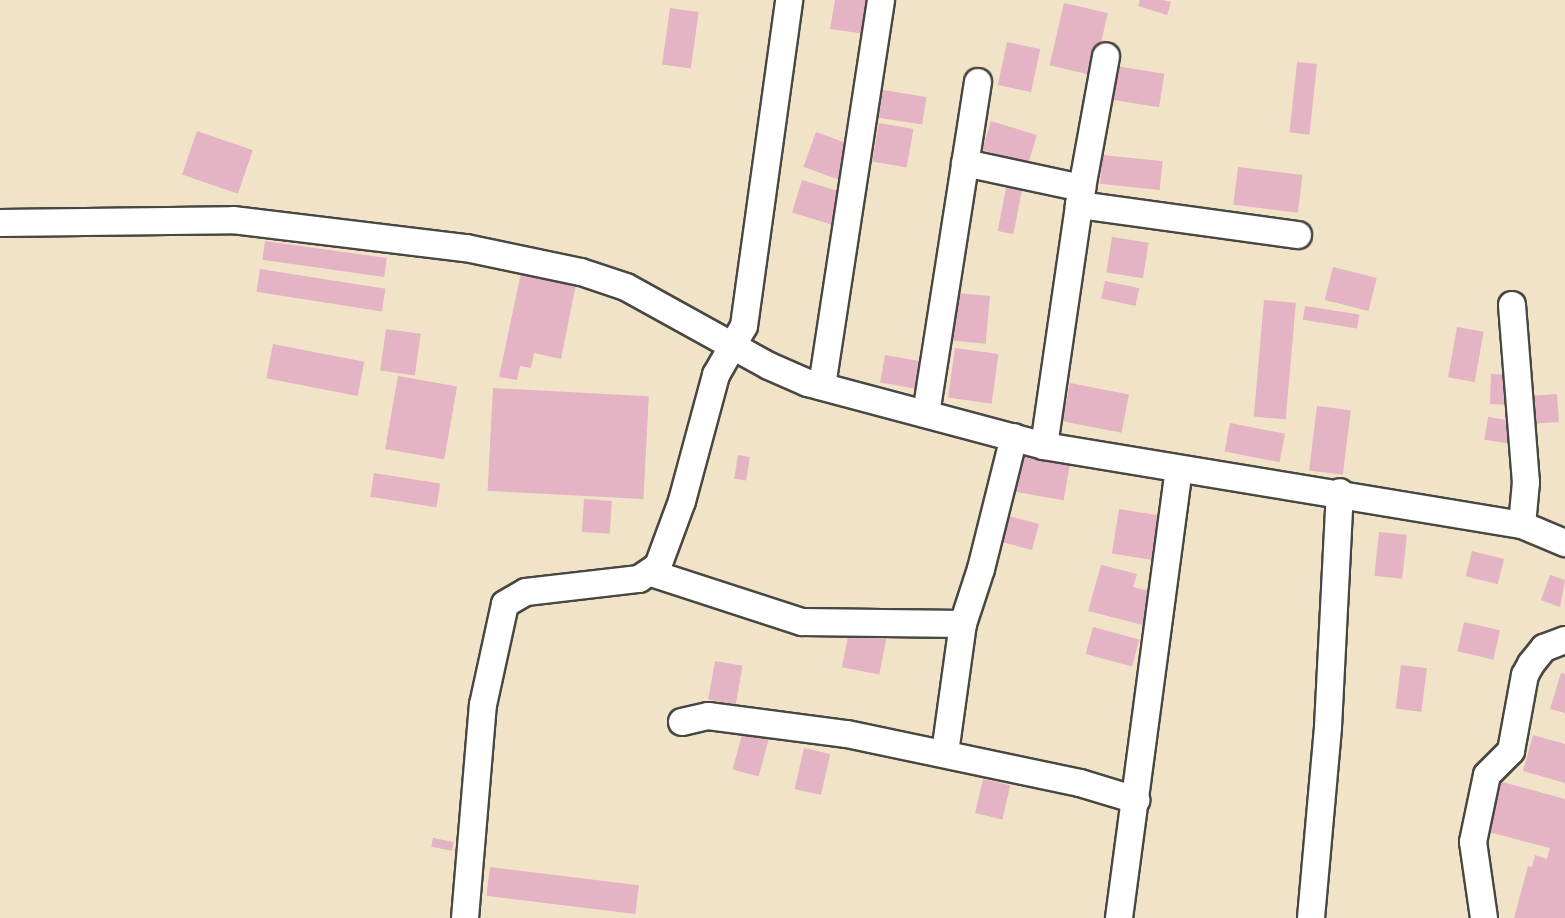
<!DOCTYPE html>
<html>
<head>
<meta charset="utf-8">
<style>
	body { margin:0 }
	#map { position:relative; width:1565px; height:918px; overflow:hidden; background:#f1e3c7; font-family:Mynerve,sans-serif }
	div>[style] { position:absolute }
	.building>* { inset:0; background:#e4b3c4; transform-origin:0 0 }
	.roads { filter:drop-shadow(2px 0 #494742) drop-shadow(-2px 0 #494742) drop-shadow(0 2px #494742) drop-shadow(0 -2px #494742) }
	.street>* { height:26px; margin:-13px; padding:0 13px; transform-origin:13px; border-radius:13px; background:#fff }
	span { translate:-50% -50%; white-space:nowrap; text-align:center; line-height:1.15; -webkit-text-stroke:6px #f7f3e8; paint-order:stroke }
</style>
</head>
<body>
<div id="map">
	<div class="building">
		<div style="clip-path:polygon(835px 0,878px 0,873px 35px,830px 29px)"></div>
		<div style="clip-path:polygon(1140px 0,1163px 0,1171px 2px,1167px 15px,1138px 6px)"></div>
		<div style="left:1064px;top:3px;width:45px;height:64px;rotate:13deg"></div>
		<div style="left:670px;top:8px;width:29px;height:57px;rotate:8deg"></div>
		<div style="left:1007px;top:42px;width:34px;height:44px;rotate:12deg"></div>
		<div style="left:1297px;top:62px;width:20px;height:71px;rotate:6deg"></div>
		<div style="left:1116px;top:66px;width:49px;height:34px;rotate:9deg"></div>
		<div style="left:883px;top:90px;width:44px;height:28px;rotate:9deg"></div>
		<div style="left:991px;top:121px;width:48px;height:30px;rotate:17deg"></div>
		<div style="left:879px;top:123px;width:35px;height:39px;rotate:10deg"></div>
		<div style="left:197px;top:131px;width:59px;height:46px;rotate:19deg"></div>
		<div style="left:816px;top:132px;width:41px;height:37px;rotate:20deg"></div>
		<div style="left:1103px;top:155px;width:60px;height:29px;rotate:6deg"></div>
		<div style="left:1238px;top:167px;width:65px;height:38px;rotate:7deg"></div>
		<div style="left:1008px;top:178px;width:16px;height:54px;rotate:11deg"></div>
		<div style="left:802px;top:180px;width:47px;height:34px;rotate:17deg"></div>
		<div style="left:1112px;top:237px;width:37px;height:36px;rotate:9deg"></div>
		<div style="left:265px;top:241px;width:123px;height:19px;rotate:8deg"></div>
		<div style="left:1333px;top:267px;width:45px;height:34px;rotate:14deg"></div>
		<div style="left:260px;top:269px;width:127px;height:23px;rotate:9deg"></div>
		<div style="clip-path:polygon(521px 273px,576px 284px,561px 359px,534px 353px,531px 368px,520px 366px,517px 380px,499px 377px)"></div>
		<div style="left:1105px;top:281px;width:35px;height:18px;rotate:12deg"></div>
		<div style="left:957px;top:293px;width:33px;height:48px;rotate:5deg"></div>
		<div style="left:1264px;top:300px;width:32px;height:117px;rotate:5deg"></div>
		<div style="left:1305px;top:306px;width:55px;height:14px;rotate:9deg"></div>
		<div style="left:1457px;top:327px;width:27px;height:51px;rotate:10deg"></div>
		<div style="left:386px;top:329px;width:35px;height:42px;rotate:8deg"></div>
		<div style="left:273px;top:344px;width:93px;height:35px;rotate:11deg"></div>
		<div style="left:955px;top:348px;width:44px;height:50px;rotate:8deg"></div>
		<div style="left:885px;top:355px;width:42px;height:28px;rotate:10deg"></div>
		<div style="left:1491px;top:374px;width:27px;height:30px;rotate:2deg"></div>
		<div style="left:398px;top:376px;width:60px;height:74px;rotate:10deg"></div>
		<div style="left:1070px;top:383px;width:60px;height:39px;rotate:11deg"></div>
		<div style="left:493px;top:388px;width:156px;height:103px;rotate:3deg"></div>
		<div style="left:1557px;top:394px;width:28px;height:25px;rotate:86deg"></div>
		<div style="left:1317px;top:406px;width:34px;height:65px;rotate:7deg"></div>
		<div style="left:1488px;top:417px;width:31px;height:23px;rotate:9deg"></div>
		<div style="left:1230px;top:423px;width:56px;height:29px;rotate:11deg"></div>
		<div style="left:1020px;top:454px;width:51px;height:38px;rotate:10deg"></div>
		<div style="left:738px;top:455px;width:12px;height:24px;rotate:9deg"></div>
		<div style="left:374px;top:473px;width:67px;height:24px;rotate:9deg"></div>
		<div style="left:584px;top:499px;width:28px;height:33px;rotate:4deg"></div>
		<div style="left:1119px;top:509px;width:46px;height:45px;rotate:9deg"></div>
		<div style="left:1009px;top:516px;width:31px;height:27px;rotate:15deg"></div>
		<div style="left:1379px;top:532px;width:28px;height:44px;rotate:6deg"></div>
		<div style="left:1472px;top:551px;width:33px;height:26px;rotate:14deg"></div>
		<div style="clip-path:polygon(1101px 565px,1137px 574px,1133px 587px,1156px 593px,1147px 626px,1088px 611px)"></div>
		<div style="clip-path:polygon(1550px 575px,1565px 580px,1560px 607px,1541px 600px)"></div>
		<div style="left:1464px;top:622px;width:37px;height:30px;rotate:13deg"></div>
		<div style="left:850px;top:626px;width:38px;height:42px;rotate:11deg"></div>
		<div style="left:1093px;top:627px;width:48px;height:28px;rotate:15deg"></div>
		<div style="left:715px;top:661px;width:28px;height:39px;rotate:10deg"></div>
		<div style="left:1401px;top:665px;width:26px;height:44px;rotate:7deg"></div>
		<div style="clip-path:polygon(1561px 673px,1565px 674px,1565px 713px,1550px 709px)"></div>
		<div style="left:744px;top:727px;width:27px;height:44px;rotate:15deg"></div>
		<div style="clip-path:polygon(1533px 735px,1565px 744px,1565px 783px,1523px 771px)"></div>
		<div style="left:804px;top:748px;width:27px;height:42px;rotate:13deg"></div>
		<div style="left:983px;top:779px;width:28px;height:35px;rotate:13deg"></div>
		<div style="clip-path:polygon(1495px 780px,1565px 799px,1565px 918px,1514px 918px,1528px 866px,1532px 867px,1535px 855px,1547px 859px,1550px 848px,1481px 830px)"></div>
		<div style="left:433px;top:838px;width:21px;height:9px;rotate:11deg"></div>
		<div style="left:490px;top:867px;width:150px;height:29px;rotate:7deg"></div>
	</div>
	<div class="roads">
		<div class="street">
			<div style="left:965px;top:163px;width:120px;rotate:12.1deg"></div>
			<div style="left:1079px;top:205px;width:221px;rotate:7.8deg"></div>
			<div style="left:0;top:223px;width:233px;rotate:-0.7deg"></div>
			<div style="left:233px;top:220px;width:235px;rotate:6.9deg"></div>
			<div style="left:466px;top:248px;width:117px;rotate:11.8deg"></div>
			<div style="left:581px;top:272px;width:47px;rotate:18.4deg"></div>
			<div style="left:626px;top:287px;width:163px;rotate:28.9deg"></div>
			<div style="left:769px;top:366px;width:43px;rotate:23.6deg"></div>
			<div style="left:808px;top:383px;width:244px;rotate:14.9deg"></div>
			<div style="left:1044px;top:446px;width:484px;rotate:9.4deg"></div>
			<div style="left:1522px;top:525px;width:47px;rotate:22.7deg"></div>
			<div style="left:1512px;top:305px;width:178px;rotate:85.5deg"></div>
			<div style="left:1526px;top:482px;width:43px;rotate:95.3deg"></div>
			<div style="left:822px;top:386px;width:390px;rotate:-81.3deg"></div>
			<div style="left:926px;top:414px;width:336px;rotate:-81.1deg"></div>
			<div style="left:1044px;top:446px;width:244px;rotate:-81.7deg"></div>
			<div style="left:1079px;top:205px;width:151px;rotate:-79.7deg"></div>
			<div style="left:651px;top:573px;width:159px;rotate:18deg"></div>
			<div style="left:802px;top:622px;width:161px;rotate:0.7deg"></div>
			<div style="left:682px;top:722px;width:27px;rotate:-13deg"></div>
			<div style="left:708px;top:716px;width:140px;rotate:7.4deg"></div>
			<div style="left:847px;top:734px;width:238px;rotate:11.9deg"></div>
			<div style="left:1080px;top:783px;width:59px;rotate:16.9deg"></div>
			<div style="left:945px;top:753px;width:130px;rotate:-82.1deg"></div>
			<div style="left:963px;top:624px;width:58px;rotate:-71.9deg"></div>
			<div style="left:981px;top:569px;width:136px;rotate:-76deg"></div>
			<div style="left:465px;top:918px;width:214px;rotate:-85.2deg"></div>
			<div style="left:483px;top:705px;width:103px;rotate:-77.7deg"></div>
			<div style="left:505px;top:604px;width:24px;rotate:-30deg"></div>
			<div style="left:526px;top:592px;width:114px;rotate:-6.6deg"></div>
			<div style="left:639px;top:579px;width:23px;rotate:-34deg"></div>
			<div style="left:658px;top:566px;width:69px;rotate:-69.7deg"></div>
			<div style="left:682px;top:501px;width:131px;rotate:-74.9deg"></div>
			<div style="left:716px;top:375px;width:56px;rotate:-60.3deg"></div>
			<div style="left:744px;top:326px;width:329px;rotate:-82.1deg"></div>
			<div style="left:1119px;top:918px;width:452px;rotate:-82.4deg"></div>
			<div style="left:1311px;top:918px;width:192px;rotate:-84.9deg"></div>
			<div style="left:1328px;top:727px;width:235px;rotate:-87.1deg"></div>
			<div style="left:1484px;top:918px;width:77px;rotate:-98.2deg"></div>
			<div style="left:1473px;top:842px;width:68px;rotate:-78.2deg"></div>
			<div style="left:1487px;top:775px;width:34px;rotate:-45deg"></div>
			<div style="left:1511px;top:751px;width:77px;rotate:-79.6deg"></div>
			<div style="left:1525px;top:675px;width:13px;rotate:-61deg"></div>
			<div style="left:1531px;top:664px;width:21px;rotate:-51deg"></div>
			<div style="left:1544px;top:648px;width:22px;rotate:-21deg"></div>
		</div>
	</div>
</div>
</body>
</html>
